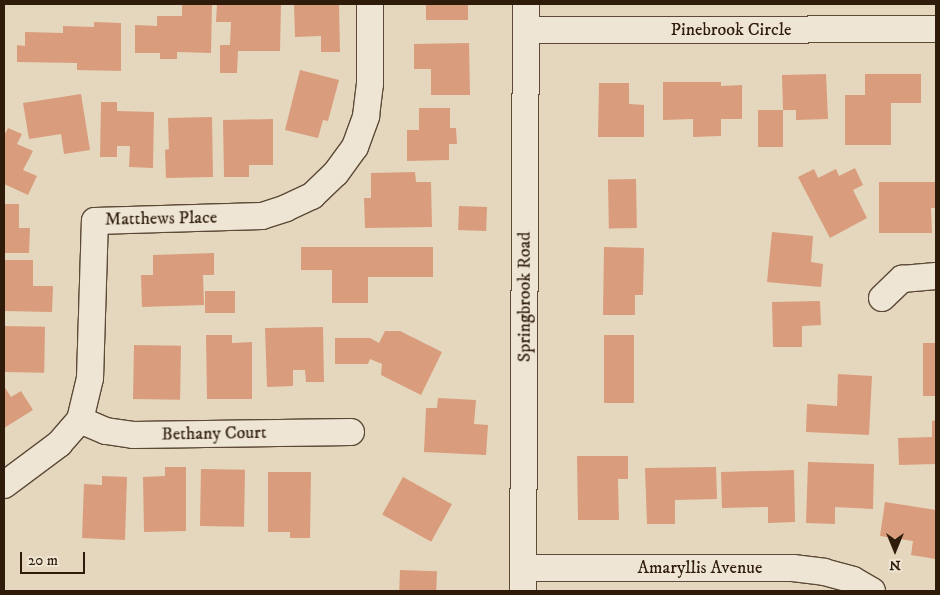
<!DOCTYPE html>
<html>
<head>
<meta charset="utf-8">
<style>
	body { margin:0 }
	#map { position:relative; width:940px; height:595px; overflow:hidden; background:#e5d7bd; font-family:"IM FELL DW Pica",serif }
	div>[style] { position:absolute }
	.building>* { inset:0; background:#d99c7c; transform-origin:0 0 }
	.roads { filter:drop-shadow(1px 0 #5c4a37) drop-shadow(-1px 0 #5c4a37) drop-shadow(0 1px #5c4a37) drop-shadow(0 -1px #5c4a37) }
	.minor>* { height:26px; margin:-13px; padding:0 13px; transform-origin:13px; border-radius:13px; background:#eee5d4 }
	span { translate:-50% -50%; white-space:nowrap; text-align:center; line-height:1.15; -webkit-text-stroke:4px #eee5d4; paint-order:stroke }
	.street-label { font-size:18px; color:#2e1b0a }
	.frame { position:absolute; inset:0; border:5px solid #2e1b0a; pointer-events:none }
	.north { position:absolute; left:870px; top:525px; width:50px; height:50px; -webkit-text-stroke:4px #eee5d4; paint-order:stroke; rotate:180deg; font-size:14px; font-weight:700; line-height:20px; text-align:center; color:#2e1b0a }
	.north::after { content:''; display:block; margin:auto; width:18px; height:22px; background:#2e1b0a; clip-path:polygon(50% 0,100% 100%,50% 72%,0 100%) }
	.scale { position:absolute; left:20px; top:552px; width:65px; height:22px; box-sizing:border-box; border:2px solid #2e1b0a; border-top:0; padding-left:6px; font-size:15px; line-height:18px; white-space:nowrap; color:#2e1b0a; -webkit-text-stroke:4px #eee5d4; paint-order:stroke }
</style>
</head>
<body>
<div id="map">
	<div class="building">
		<div style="clip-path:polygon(182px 4px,212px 4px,211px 53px,177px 52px,177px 59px,160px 59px,160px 53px,135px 53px,135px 25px,157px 26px,157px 16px,182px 16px)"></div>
		<div style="clip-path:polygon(217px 4px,281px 4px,280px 51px,238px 51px,237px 73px,220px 73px,220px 45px,230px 45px,231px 22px,216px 22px)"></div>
		<div style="clip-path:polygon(294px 4px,339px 4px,340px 52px,321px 52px,321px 36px,295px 37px)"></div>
		<div style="left:426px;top:4px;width:42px;height:16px"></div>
		<div style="clip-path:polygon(94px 22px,121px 23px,121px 71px,77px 70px,77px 63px,17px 62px,17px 45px,25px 46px,25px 32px,63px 33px,63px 26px,94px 27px)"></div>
		<div style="clip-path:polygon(469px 43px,470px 95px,431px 95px,431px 69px,414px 69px,414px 44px)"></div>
		<div style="clip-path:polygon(300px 70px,339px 80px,328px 121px,323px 120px,318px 138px,285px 130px)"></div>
		<div style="clip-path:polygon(826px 74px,828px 119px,796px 120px,796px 110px,783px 110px,782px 75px)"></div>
		<div style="clip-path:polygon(865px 74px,921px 74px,921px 103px,891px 103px,891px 145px,845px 145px,845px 95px,865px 95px)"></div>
		<div style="clip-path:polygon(663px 82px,721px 82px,721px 86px,742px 85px,742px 119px,721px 119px,721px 136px,693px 137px,693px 119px,663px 120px)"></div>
		<div style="clip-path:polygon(599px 83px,629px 83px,629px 104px,644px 105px,644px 137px,598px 137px)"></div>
		<div style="clip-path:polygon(81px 94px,90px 150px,64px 154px,61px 134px,29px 139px,23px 103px)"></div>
		<div style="clip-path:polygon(101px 102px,117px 102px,117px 111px,154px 112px,153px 168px,129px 167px,130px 146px,117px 146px,117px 157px,100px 157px)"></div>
		<div style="clip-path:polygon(419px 108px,450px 108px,450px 128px,456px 128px,457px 144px,449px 144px,449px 160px,407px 161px,407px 130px,419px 130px)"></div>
		<div style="left:758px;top:110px;width:25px;height:37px"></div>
		<div style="clip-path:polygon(212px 117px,213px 177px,166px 178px,165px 150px,169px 149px,168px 118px)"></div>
		<div style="clip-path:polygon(273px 119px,273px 165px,249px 165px,249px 177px,224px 177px,223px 120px)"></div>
		<div style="clip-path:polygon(8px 128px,22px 134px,17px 144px,33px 151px,23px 170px,37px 176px,28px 195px,4px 184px,4px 136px)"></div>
		<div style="clip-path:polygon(855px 168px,863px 185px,853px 190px,867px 218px,830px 238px,798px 177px,814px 169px,818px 178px,836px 169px,839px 176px)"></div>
		<div style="clip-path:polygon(415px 172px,416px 182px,431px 182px,432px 227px,365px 228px,364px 198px,371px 198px,371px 173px)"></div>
		<div style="left:636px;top:179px;width:49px;height:28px;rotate:89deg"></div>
		<div style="clip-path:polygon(879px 182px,936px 182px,936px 208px,931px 208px,932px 233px,879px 233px)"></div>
		<div style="clip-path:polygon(4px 204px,19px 204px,19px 228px,30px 228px,29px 253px,4px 253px)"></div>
		<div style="left:459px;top:206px;width:28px;height:24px;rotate:2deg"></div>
		<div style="clip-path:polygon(772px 232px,813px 236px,811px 262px,823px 264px,821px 287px,767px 282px)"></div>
		<div style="clip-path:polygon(301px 247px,433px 247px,433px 277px,368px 277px,368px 303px,332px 303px,332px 270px,301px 270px)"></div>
		<div style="clip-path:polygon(604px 247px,644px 248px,643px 295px,635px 295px,635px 315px,603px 315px)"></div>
		<div style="clip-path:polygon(214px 253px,214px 275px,203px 275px,204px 305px,142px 307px,141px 275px,153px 275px,153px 255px)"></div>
		<div style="clip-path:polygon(4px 260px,33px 260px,33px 286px,53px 286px,52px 312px,4px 311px)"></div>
		<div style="left:205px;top:291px;width:30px;height:22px"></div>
		<div style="clip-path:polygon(820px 301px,821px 325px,802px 326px,802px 347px,773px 347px,772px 302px)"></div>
		<div style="left:4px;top:326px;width:41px;height:46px;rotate:1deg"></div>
		<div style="clip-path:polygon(323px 327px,324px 382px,306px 382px,305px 370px,293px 370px,293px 386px,267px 387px,265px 328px)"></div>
		<div style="clip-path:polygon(385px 331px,400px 331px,442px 352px,421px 395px,381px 375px,382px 364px,370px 359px,368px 364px,335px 364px,335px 338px,370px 338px,379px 343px)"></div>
		<div style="clip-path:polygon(206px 335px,232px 335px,232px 343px,252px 342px,252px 399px,207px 399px)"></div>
		<div style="left:604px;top:335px;width:30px;height:68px"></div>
		<div style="left:923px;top:343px;width:13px;height:53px"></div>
		<div style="left:134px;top:345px;width:47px;height:54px;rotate:1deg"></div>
		<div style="clip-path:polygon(838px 374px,872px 376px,869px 435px,806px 432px,807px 404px,837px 406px)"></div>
		<div style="clip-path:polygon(4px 386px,11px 397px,21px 391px,33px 410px,4px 428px)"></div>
		<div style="clip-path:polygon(438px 398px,476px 400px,474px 424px,488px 425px,486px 455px,424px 452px,426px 408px,437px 408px)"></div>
		<div style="clip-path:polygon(936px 420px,936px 464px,899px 465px,898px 438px,932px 437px,932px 421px)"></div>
		<div style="clip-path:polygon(577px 456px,628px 456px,628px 479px,618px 479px,619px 520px,578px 520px)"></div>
		<div style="clip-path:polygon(808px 462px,874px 464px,873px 509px,835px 507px,835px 524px,806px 523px)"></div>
		<div style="clip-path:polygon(165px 467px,186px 467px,186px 531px,144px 532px,143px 477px,165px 476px)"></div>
		<div style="clip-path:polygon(716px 467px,717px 499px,675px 500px,675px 524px,647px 524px,645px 468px)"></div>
		<div style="left:201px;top:469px;width:44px;height:57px;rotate:1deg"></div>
		<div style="clip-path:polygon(794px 470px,795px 522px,768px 523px,768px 507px,722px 508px,721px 472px)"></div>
		<div style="clip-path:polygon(268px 472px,311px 472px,310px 538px,290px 538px,290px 532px,268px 532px)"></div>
		<div style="clip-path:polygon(102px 476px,127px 477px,125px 540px,82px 538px,84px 484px,102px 485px)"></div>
		<div style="left:403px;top:477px;width:56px;height:43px;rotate:29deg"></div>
		<div style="clip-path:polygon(885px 502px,936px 510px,936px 559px,911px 555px,913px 541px,880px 536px)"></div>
		<div style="left:400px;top:570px;width:37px;height:21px;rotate:2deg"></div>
	</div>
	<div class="roads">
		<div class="minor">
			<div style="left:526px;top:30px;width:410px;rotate:-0.1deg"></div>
			<div style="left:882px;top:298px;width:28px;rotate:-44deg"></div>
			<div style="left:902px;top:279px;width:34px;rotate:-5deg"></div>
			<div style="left:80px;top:420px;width:28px;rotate:23deg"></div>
			<div style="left:106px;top:431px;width:27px;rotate:8deg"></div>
			<div style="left:133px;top:435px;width:218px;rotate:-0.8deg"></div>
			<div style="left:4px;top:485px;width:69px;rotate:-36.7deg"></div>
			<div style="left:59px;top:444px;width:32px;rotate:-49deg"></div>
			<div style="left:80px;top:420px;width:43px;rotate:-76.6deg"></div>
			<div style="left:90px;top:378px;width:157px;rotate:-88.2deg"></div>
			<div style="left:95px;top:221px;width:167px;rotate:-1.7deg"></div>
			<div style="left:262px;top:216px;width:25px;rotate:-18deg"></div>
			<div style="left:286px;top:208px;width:29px;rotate:-25deg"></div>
			<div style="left:312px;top:196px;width:33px;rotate:-44deg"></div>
			<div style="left:336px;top:173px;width:32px;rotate:-54deg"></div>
			<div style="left:355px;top:147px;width:33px;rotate:-70deg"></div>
			<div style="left:366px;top:116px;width:32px;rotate:-83deg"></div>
			<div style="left:370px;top:84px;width:80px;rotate:-90deg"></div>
			<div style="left:523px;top:568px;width:270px"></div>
			<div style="left:793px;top:568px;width:31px;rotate:7deg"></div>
			<div style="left:824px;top:572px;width:30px;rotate:15deg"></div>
			<div style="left:853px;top:580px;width:22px;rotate:30deg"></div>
			<div style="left:523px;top:591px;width:587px;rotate:-89.71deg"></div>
		</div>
	</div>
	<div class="street-label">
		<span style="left:731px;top:30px">Pinebrook Circle</span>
		<span style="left:161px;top:219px;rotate:-1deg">Matthews Place</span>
		<span style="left:525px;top:297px;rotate:-90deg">Springbrook Road</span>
		<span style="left:214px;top:434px;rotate:-1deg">Bethany Court</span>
		<span style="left:700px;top:568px">Amaryllis Avenue</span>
	</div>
	<div class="frame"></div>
	<div class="north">N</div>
	<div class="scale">20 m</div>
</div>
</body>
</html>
